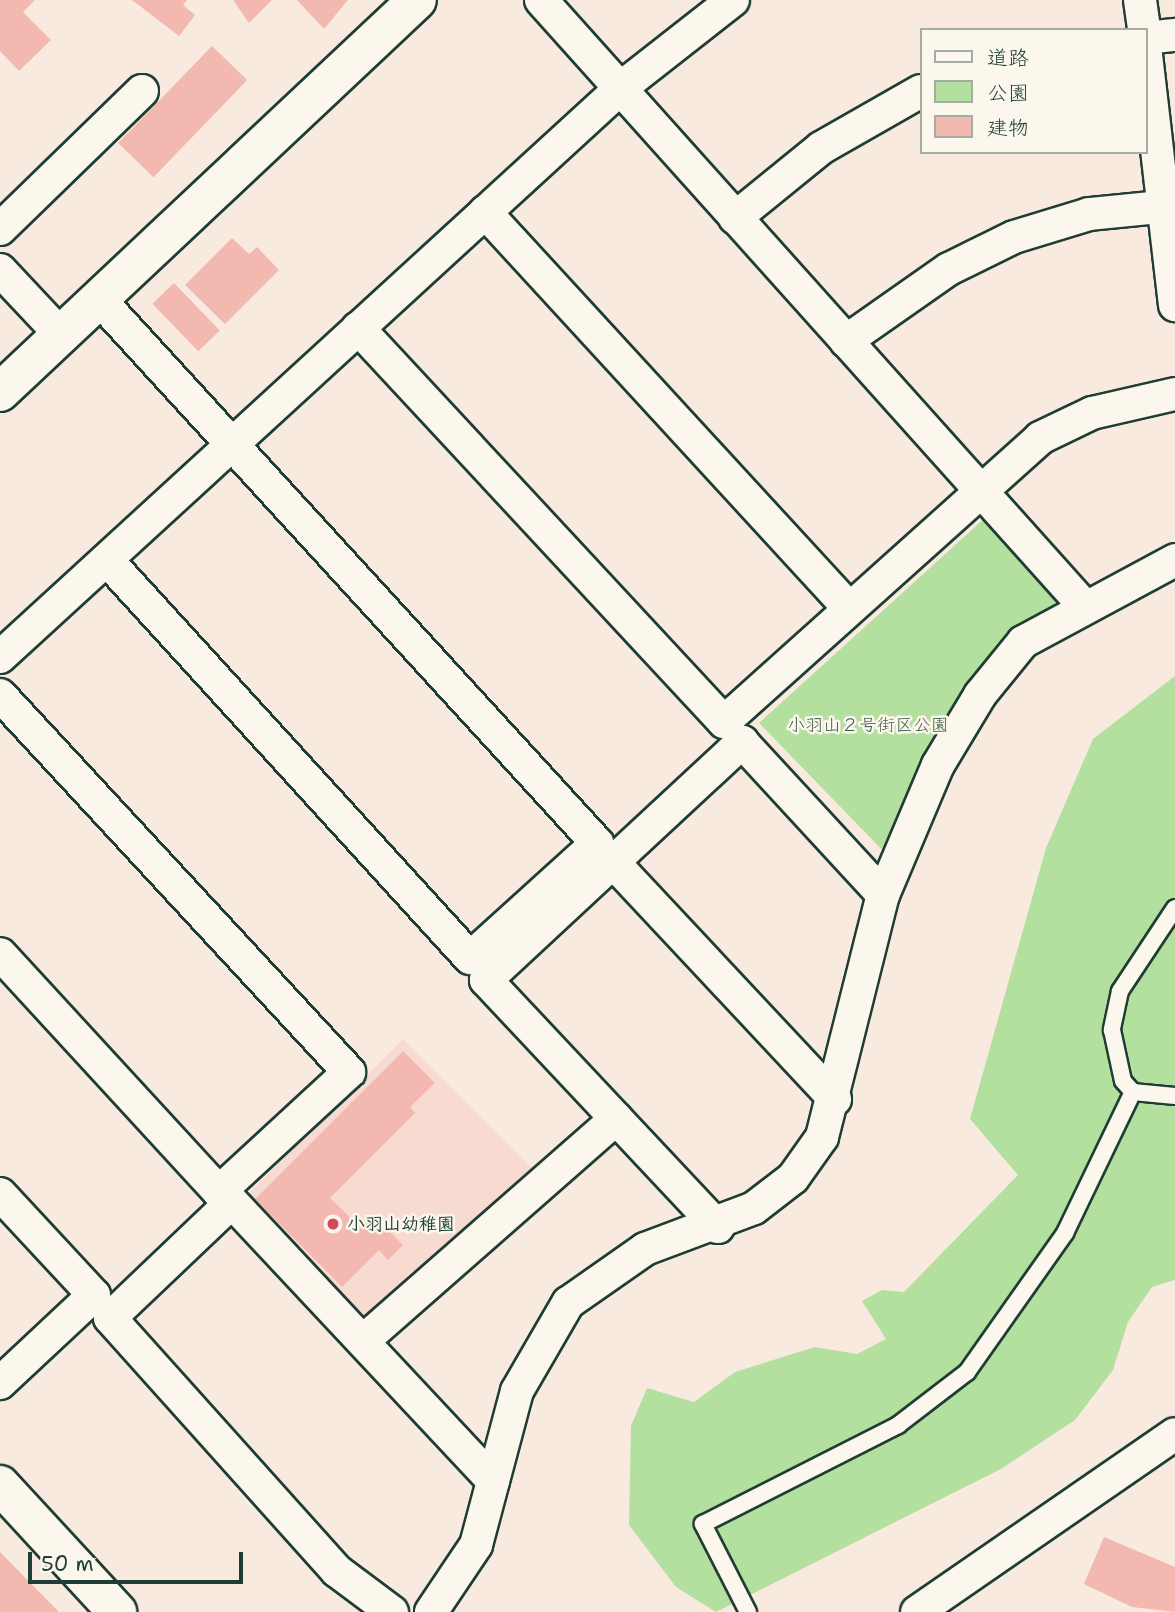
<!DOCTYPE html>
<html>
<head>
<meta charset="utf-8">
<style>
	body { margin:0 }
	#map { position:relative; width:1175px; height:1612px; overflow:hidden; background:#f9eae0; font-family:"Shantell Sans","Klee One",sans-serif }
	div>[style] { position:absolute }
	.built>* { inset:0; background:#f7dbd1; transform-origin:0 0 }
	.green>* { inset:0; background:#b3e09e }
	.building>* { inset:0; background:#f3b8af; transform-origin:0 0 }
	.roads { filter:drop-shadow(2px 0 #1f3d34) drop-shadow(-2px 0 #1f3d34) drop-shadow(0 2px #1f3d34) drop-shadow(0 -2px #1f3d34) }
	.lane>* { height:16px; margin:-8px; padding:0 8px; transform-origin:8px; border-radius:8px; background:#fbf7ec }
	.street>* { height:32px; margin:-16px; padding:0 16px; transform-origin:16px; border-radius:16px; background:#fbf7ec }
	.secondary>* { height:38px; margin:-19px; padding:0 19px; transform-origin:19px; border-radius:19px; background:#fbf7ec }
	.dots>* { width:19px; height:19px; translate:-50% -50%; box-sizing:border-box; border:4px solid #fbf7ec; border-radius:50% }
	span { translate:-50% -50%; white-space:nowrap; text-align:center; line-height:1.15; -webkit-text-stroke:5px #fbf7ec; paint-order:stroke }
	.park-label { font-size:18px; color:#3d5e49 }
	.poi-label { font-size:18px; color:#1f3d34; font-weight:700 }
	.left { translate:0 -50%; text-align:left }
	.legend { position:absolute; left:920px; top:28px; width:228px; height:126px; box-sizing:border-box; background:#fbf7ec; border:2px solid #a3ada2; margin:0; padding:9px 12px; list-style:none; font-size:21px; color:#1f3d34 }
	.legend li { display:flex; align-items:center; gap:14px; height:35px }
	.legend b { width:35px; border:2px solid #a3ada2 }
	.scale { position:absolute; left:28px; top:1552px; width:215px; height:32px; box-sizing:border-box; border:4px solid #1f3d34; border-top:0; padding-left:9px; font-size:21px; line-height:24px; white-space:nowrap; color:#1f3d34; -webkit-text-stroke:5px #fbf7ec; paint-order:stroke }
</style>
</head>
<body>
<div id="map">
	<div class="built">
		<div style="left:403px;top:1039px;width:190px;height:225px;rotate:45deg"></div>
	</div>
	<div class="green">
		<div style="clip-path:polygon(986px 517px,1056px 585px,1055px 605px,1012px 632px,891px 859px,759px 723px)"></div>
		<div style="clip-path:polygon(1175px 676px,1175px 1280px,1152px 1287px,1128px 1322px,1113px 1370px,1075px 1420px,1001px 1469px,716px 1612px,676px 1587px,629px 1525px,631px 1426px,647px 1388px,694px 1402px,735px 1372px,815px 1347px,857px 1354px,886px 1339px,862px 1301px,882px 1290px,904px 1292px,1018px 1175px,970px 1119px,1046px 848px,1093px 739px)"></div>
	</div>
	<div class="building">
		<div style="clip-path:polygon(0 0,35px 0,23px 12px,51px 40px,19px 71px,0 51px)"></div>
		<div style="clip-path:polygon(132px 0,187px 0,183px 5px,195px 15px,179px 36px)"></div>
		<div style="clip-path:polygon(233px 0,272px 0,249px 23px)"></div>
		<div style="clip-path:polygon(297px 0,348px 0,324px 29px)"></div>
		<div style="left:212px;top:46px;width:49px;height:135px;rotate:44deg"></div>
		<div style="clip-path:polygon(232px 238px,249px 254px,257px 247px,279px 270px,225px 324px,185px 285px)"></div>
		<div style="left:174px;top:283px;width:66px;height:30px;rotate:46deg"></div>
		<div style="clip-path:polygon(403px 1051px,435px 1083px,410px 1107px,415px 1113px,330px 1198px,360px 1227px,372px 1214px,403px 1245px,388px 1260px,379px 1250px,342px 1287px,255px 1199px)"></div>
		<div style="clip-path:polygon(1104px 1537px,1175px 1567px,1175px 1612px,1132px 1607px,1084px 1584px)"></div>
		<div style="clip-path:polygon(0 1552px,59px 1612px,0 1612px)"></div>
	</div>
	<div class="roads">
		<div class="lane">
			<div style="left:1175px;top:908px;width:100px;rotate:123.5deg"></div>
			<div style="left:1120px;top:991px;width:40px;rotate:102deg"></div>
			<div style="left:1112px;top:1030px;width:52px;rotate:77.8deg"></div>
			<div style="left:1123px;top:1081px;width:15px;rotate:48deg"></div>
			<div style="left:1133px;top:1092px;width:42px;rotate:5.4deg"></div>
			<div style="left:748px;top:1612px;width:99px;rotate:-117.1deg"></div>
			<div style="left:703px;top:1524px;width:219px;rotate:-26.9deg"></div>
			<div style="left:898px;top:1425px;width:87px;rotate:-37.5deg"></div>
			<div style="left:967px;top:1372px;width:170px;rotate:-54.8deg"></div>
			<div style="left:1065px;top:1233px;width:157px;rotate:-64.3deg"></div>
		</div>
		<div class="street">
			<div style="left:541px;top:0;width:815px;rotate:48.13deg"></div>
			<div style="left:1140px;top:0;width:30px;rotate:82deg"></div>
			<div style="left:1145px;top:38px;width:30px;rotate:-6deg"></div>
			<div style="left:1145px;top:46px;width:261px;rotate:83.4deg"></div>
			<div style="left:485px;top:212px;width:536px;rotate:47.42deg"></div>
			<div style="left:735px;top:218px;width:111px;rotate:-39.1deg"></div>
			<div style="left:821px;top:148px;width:115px;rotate:-29.7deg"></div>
			<div style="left:0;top:229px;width:198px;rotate:-44.2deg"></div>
			<div style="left:0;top:270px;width:88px;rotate:46.8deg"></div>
			<div style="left:99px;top:299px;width:738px;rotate:47.53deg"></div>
			<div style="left:597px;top:843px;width:171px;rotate:137.8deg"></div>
			<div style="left:470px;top:958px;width:539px;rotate:-132.37deg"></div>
			<div style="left:358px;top:328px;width:538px;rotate:47.11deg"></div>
			<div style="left:724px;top:722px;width:425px;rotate:-41.9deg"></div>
			<div style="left:1040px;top:438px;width:58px;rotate:-25.7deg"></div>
			<div style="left:1092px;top:413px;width:85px;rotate:-12.9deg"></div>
			<div style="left:846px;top:341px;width:126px;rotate:-35deg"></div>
			<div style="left:949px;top:269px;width:72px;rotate:-26.2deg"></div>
			<div style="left:1014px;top:237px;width:78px;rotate:-17deg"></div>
			<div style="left:1089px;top:214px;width:72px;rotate:-5.6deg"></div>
			<div style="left:0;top:657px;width:844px;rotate:-42.5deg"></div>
			<div style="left:622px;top:87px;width:141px;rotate:-38.1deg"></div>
			<div style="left:0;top:695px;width:514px;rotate:47.21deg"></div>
			<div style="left:349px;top:1072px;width:177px;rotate:137.3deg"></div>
			<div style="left:219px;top:1192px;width:323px;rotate:-132.6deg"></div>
			<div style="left:613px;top:862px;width:325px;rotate:46.9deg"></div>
			<div style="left:0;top:1194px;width:138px;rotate:47.1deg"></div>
			<div style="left:94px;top:1295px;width:129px;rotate:136.9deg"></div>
			<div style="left:718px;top:1227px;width:339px;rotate:-133.2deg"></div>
			<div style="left:486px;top:980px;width:350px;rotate:-42.9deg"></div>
			<div style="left:742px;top:742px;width:208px;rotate:47.3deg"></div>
			<div style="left:363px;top:1341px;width:337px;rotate:-41.3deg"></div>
			<div style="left:392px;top:1612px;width:69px;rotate:-143.3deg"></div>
			<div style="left:337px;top:1571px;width:340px;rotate:-131.9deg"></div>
			<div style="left:110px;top:1318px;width:168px;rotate:-43.6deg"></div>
			<div style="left:232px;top:1202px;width:382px;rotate:46.9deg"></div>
			<div style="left:431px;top:1612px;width:81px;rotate:-56.1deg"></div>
			<div style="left:476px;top:1545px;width:159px;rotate:-75.1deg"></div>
			<div style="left:517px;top:1391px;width:102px;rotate:-59.9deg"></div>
			<div style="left:568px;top:1303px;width:94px;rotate:-35deg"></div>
			<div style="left:645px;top:1249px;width:116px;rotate:-20.6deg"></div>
			<div style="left:754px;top:1208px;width:49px;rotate:-37.6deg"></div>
			<div style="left:793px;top:1178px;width:50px;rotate:-54.7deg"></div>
			<div style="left:822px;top:1137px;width:250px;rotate:-75.9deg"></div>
			<div style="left:883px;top:895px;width:141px;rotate:-67.1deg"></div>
			<div style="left:938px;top:765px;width:82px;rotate:-59deg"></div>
			<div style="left:980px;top:695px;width:68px;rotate:-50.9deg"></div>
			<div style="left:1023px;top:642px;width:173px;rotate:-28.3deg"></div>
			<div style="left:917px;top:1612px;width:313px;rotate:-34.6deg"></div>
		</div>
		<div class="secondary">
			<div style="left:0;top:392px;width:572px;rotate:-43.23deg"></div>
			<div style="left:0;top:1485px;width:173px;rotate:47.3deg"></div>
		</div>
	</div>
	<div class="dots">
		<div style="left:333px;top:1224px;background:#d1495b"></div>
	</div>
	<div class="park-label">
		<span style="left:868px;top:725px">小羽山２号街区公園</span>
	</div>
	<div class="poi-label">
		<span class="left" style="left:347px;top:1224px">小羽山幼稚園</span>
	</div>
	<ul class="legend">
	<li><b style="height:9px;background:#fbf7ec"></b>道路</li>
	<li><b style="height:19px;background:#b3e09e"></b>公園</li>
	<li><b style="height:19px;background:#f3b8af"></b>建物</li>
	</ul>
	<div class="scale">50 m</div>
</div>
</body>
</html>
